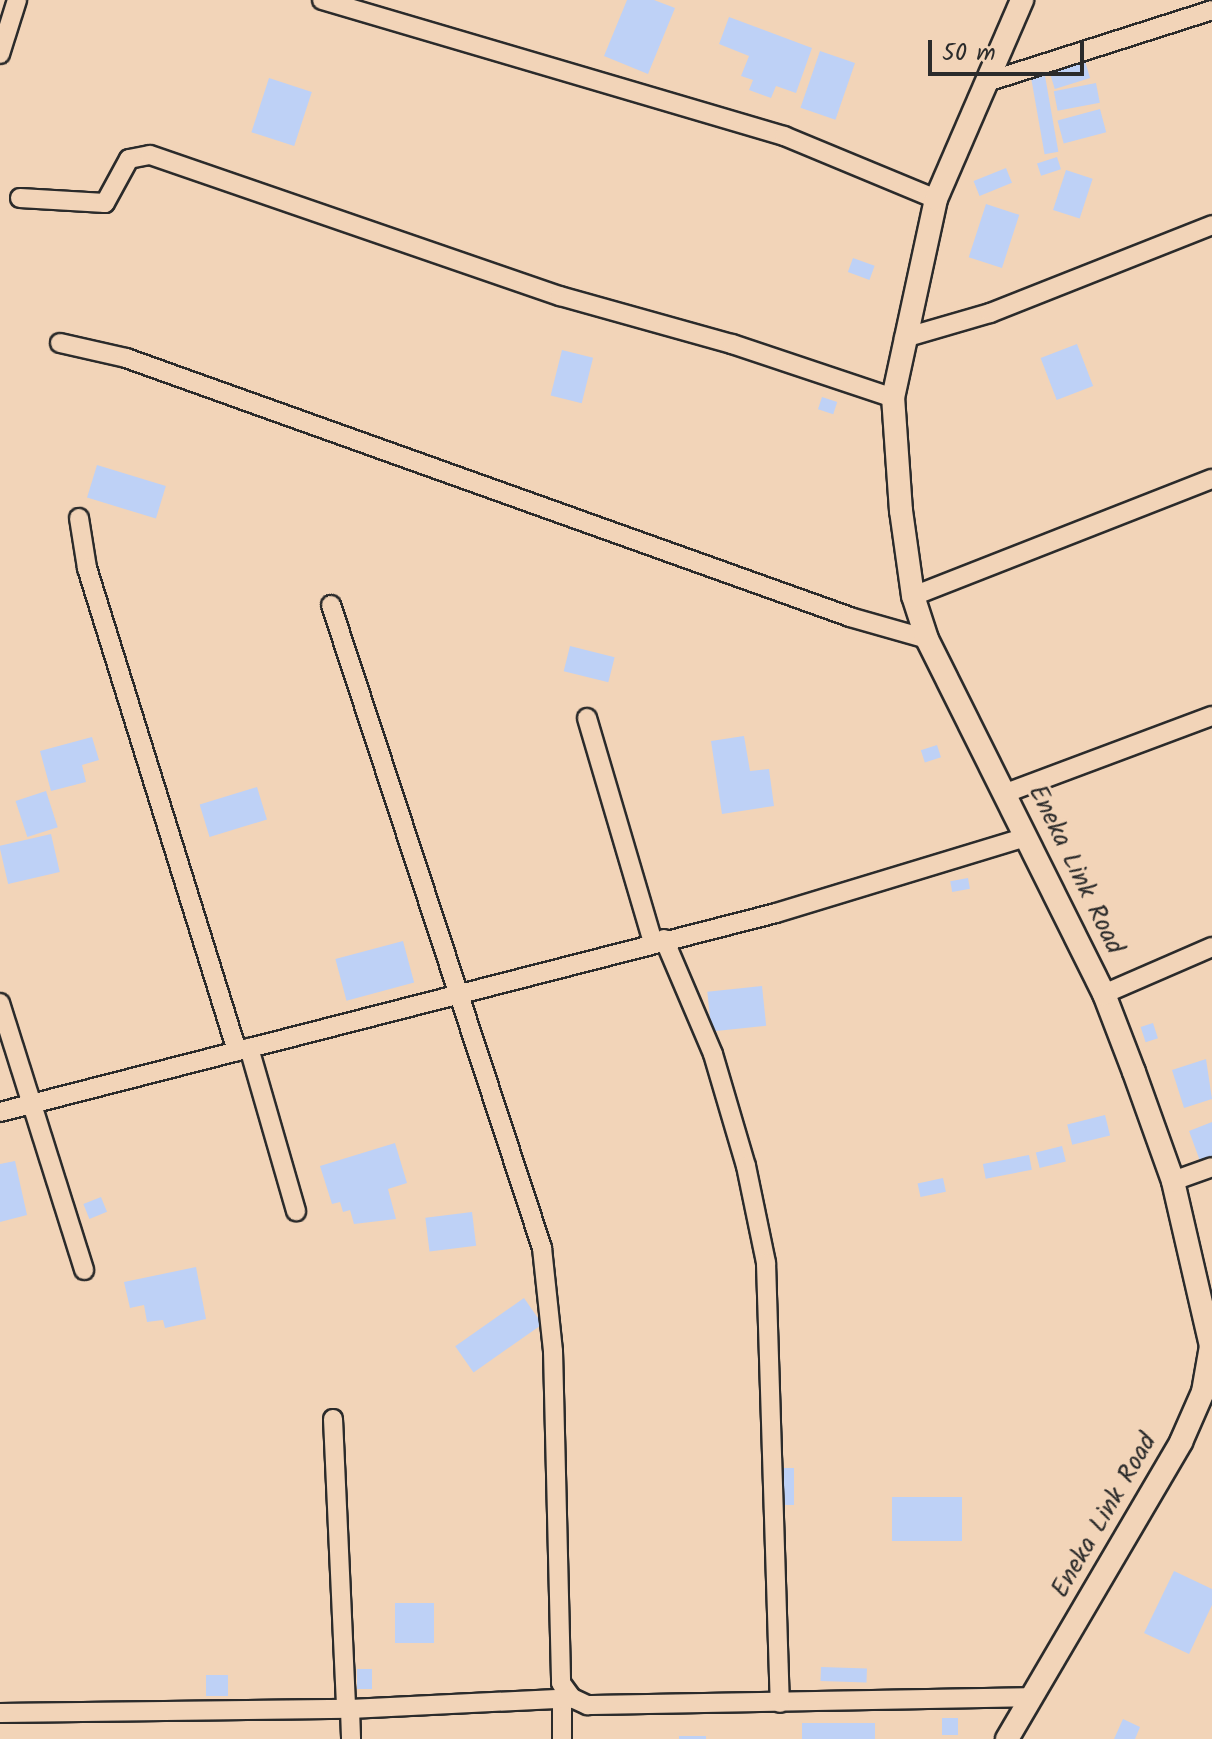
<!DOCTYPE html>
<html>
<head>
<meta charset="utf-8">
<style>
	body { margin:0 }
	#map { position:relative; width:1212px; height:1739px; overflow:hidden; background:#f2d4b8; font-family:Kalam,sans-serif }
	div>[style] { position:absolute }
	.building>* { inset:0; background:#bed1f6; transform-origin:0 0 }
	.roads { filter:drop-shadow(2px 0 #2b2b2b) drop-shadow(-2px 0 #2b2b2b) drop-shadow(0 2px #2b2b2b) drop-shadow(0 -2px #2b2b2b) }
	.minor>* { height:18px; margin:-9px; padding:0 9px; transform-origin:9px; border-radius:9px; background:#f2d4b8 }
	.tertiary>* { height:22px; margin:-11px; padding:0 11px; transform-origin:11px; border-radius:11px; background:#f2d4b8 }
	span { translate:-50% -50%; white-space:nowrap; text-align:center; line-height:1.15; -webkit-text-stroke:6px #f2d4b8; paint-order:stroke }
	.street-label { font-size:26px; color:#2b2b2b }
	.scale { position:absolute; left:928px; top:40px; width:156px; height:36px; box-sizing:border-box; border:4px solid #2b2b2b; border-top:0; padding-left:10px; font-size:24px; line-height:28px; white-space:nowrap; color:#2b2b2b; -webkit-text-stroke:6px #f2d4b8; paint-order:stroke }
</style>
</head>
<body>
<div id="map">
	<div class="building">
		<div style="clip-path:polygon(627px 0,654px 0,675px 8px,648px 74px,604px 56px)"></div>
		<div style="clip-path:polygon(729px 17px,812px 48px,796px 93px,776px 86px,771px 98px,749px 90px,753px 80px,741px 76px,749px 56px,719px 44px)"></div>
		<div style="left:820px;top:51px;width:37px;height:60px;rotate:19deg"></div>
		<div style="left:1084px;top:58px;width:21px;height:37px;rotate:73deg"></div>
		<div style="left:1045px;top:76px;width:77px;height:14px;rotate:80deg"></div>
		<div style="left:269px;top:78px;width:45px;height:57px;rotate:18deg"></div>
		<div style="left:1096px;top:83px;width:20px;height:43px;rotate:79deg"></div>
		<div style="left:1100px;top:109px;width:24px;height:44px;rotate:75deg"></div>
		<div style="left:1057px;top:157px;width:13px;height:21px;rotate:72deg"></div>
		<div style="left:1006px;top:168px;width:16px;height:35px;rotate:68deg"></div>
		<div style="left:1066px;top:170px;width:28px;height:42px;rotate:18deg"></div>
		<div style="left:986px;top:204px;width:35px;height:56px;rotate:18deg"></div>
		<div style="left:853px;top:258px;width:23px;height:15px;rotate:20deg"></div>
		<div style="left:1077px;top:344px;width:45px;height:39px;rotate:69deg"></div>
		<div style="left:562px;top:350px;width:32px;height:47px;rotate:14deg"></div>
		<div style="left:822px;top:397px;width:16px;height:13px;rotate:18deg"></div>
		<div style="left:97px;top:465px;width:72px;height:34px;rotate:17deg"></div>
		<div style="left:570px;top:646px;width:46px;height:26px;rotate:14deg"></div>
		<div style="clip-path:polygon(744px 736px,750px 771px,769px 769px,774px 806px,722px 814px,711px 741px)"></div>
		<div style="clip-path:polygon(92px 737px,99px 760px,82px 765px,86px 782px,51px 791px,40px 751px)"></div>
		<div style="left:937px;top:745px;width:13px;height:17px;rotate:72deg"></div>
		<div style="left:257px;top:787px;width:34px;height:60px;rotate:73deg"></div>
		<div style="left:46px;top:791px;width:38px;height:32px;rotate:72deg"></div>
		<div style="left:51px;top:834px;width:39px;height:53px;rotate:77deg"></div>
		<div style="left:968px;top:878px;width:11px;height:18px;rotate:80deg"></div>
		<div style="left:403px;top:941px;width:43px;height:70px;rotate:75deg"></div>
		<div style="left:762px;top:986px;width:40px;height:55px;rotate:84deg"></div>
		<div style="left:1153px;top:1023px;width:16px;height:13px;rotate:72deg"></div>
		<div style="clip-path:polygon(1206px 1059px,1212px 1099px,1184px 1108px,1172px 1070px)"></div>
		<div style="left:1105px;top:1115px;width:21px;height:39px;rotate:76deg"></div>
		<div style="clip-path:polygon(1212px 1122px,1212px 1157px,1200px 1161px,1189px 1131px)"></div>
		<div style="clip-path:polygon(395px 1143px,407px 1183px,388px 1189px,396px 1219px,354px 1224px,350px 1210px,343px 1212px,340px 1202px,332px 1204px,320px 1166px)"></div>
		<div style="left:1062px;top:1146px;width:16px;height:27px;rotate:76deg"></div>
		<div style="left:1029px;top:1155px;width:15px;height:47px;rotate:79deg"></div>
		<div style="clip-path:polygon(15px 1161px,27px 1215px,0 1222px,0 1164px)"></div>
		<div style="left:943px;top:1178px;width:14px;height:26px;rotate:78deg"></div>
		<div style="left:101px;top:1197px;width:16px;height:19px;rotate:68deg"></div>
		<div style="left:472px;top:1212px;width:34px;height:47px;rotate:83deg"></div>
		<div style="clip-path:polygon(196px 1267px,206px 1319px,165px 1328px,163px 1320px,147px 1322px,144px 1305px,130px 1308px,124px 1282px)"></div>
		<div style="left:524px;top:1298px;width:32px;height:84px;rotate:55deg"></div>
		<div style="left:782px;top:1468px;width:12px;height:37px"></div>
		<div style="left:962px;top:1497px;width:44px;height:70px;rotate:90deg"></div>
		<div style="clip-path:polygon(1174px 1571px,1212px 1589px,1212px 1605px,1189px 1654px,1144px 1633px)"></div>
		<div style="left:395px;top:1603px;width:39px;height:40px"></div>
		<div style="left:821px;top:1667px;width:46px;height:14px;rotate:2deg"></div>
		<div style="left:357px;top:1669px;width:15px;height:20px"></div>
		<div style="left:206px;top:1675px;width:22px;height:21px"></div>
		<div style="left:942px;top:1718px;width:16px;height:17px"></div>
		<div style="clip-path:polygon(1123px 1719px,1140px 1727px,1135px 1739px,1114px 1739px)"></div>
		<div style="left:802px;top:1723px;width:73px;height:16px"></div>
		<div style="left:679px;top:1736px;width:27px;height:3px"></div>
	</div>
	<div class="roads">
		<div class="minor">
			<div style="left:322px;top:0;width:482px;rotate:16.4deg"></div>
			<div style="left:784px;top:136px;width:165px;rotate:22.5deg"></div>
			<div style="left:0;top:54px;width:57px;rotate:-72.5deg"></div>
			<div style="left:990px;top:81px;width:233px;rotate:-17.7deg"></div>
			<div style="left:20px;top:198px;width:85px;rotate:3.4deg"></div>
			<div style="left:105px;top:203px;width:50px;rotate:-61.4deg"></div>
			<div style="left:129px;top:159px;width:21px;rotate:-11deg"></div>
			<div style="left:150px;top:155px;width:434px;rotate:19deg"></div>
			<div style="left:560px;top:296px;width:179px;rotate:15.6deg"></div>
			<div style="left:732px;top:344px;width:170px;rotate:18.5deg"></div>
			<div style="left:904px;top:338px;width:90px;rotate:-16.2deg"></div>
			<div style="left:990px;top:313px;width:239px;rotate:-21.6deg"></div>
			<div style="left:60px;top:343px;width:68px;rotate:12.8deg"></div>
			<div style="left:126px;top:358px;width:769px;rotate:19.68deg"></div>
			<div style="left:850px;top:617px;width:80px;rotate:15.9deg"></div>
			<div style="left:79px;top:518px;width:51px;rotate:80.9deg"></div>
			<div style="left:87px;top:568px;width:506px;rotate:72.75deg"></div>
			<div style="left:913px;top:596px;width:321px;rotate:-21.4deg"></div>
			<div style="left:331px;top:605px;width:677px;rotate:71.83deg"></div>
			<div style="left:542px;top:1248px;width:104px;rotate:83.9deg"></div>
			<div style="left:553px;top:1351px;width:332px;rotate:88.6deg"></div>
			<div style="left:561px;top:1683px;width:19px;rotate:54deg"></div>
			<div style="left:572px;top:1698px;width:17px;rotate:25deg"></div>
			<div style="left:587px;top:1705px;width:444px;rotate:-1deg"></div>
			<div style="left:587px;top:718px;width:234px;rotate:73.6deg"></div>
			<div style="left:1006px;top:793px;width:220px;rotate:-20.5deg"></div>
			<div style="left:664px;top:939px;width:125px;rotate:66.9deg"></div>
			<div style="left:713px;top:1054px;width:117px;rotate:73.6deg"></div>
			<div style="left:746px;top:1166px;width:99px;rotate:78.3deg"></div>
			<div style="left:766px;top:1263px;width:440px;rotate:88.2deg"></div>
			<div style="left:1104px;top:994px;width:118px;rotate:-23.5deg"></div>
			<div style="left:0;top:1003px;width:280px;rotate:72.5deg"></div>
			<div style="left:249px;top:1048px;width:170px;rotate:73.9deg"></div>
			<div style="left:0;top:1112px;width:801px;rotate:-14.38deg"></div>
			<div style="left:776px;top:913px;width:261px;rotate:-16.9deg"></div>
			<div style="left:1173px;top:1181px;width:41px;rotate:-19.7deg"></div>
			<div style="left:333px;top:1419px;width:290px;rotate:87.4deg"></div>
			<div style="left:562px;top:1699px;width:40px;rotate:90deg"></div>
			<div style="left:350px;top:1709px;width:30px;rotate:88deg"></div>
			<div style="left:0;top:1713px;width:350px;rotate:-0.7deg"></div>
			<div style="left:350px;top:1709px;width:222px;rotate:-2.8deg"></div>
		</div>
		<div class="tertiary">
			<div style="left:1007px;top:1739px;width:344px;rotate:-59.6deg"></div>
			<div style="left:1181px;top:1442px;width:55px;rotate:-66.3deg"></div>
			<div style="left:1203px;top:1392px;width:47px;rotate:-80.1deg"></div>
			<div style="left:1211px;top:1346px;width:169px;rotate:-103deg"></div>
			<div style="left:1173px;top:1181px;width:116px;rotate:-109.7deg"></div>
			<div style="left:1134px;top:1072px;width:84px;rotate:-111deg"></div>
			<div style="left:1104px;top:994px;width:397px;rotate:-116.5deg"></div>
			<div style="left:927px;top:639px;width:45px;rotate:-108deg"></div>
			<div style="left:913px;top:596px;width:86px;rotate:-98deg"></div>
			<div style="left:901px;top:511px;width:113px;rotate:-94deg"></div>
			<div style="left:893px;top:398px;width:204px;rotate:-77.8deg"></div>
			<div style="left:936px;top:199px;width:217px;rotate:-66.6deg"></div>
		</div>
	</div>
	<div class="street-label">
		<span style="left:1075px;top:870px;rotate:64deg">Eneka Link Road</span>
		<span style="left:1105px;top:1516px;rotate:-60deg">Eneka Link Road</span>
	</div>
	<div class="scale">50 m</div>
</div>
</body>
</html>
